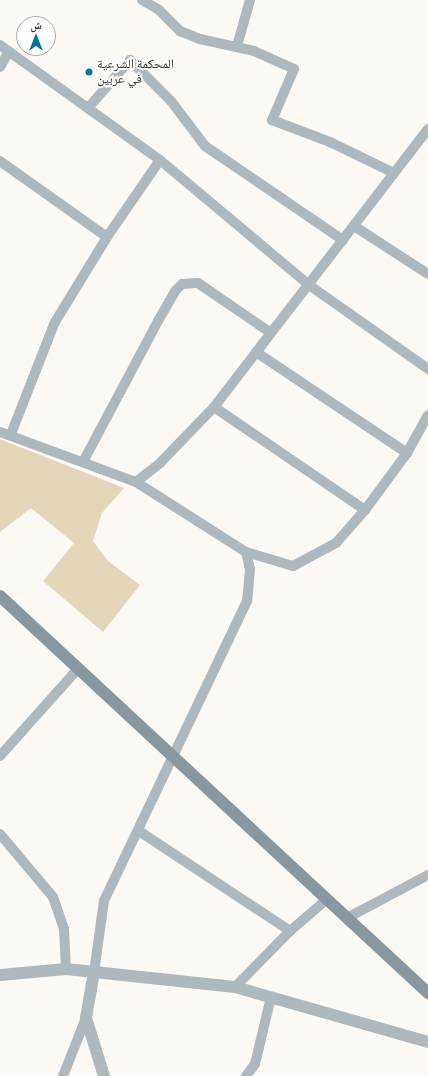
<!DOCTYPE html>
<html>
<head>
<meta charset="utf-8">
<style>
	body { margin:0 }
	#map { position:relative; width:428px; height:1076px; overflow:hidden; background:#fdfaf5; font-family:"Archivo Narrow","Noto Naskh Arabic",sans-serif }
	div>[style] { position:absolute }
	.green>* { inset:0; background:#e4d6bb }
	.minor>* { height:10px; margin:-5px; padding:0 5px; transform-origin:5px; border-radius:5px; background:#adb8bf }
	.tertiary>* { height:12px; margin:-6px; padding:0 6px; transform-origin:6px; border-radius:6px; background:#adb8bf }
	.secondary>* { height:12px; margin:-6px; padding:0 6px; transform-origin:6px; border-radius:6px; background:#8798a1 }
	.dots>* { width:11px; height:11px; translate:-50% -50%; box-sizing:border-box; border:2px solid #fff; border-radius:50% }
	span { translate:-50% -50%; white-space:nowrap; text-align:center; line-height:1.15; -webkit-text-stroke:4px #fff; paint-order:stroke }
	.poi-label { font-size:13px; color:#373329 }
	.left { translate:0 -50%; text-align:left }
	.north { position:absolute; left:16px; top:16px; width:40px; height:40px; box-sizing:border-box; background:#fff; border:1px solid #afada9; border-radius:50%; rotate:0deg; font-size:11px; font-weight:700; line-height:16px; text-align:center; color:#373329 }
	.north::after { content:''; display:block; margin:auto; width:14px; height:18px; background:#06739f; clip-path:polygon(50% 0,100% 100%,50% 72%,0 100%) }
</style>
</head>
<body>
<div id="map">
	<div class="green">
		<div style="clip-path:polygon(0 439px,124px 488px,102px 513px,93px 541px,108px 561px,140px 585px,103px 632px,43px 581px,74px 543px,31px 508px,0 532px)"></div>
	</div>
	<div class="minor">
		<div style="left:142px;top:0;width:20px;rotate:30deg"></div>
		<div style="left:159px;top:10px;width:30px;rotate:45deg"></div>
		<div style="left:180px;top:31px;width:22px;rotate:22deg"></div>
		<div style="left:200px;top:39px;width:55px;rotate:12.5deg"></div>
		<div style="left:254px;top:51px;width:44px;rotate:24.2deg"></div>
		<div style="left:294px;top:69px;width:56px;rotate:113.3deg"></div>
		<div style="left:272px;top:120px;width:62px;rotate:20.8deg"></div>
		<div style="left:330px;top:142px;width:71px;rotate:25.8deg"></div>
		<div style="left:0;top:45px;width:197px;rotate:35.7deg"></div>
		<div style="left:160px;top:160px;width:194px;rotate:40deg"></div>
		<div style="left:309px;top:285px;width:146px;rotate:35.2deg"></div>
		<div style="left:237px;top:46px;width:48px;rotate:-74.2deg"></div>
		<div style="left:0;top:67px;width:18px;rotate:-61deg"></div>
		<div style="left:88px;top:108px;width:64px;rotate:-48.8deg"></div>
		<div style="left:130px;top:60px;width:58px;rotate:45deg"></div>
		<div style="left:171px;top:101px;width:56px;rotate:52.9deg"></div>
		<div style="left:205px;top:146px;width:167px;rotate:34.3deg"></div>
		<div style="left:0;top:161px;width:131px;rotate:35.4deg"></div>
		<div style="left:354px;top:226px;width:88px;rotate:33deg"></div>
		<div style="left:256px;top:352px;width:182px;rotate:33.8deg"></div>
		<div style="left:214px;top:407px;width:183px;rotate:34.3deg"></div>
		<div style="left:0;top:432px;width:145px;rotate:20.2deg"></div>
		<div style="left:136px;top:482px;width:130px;rotate:32.5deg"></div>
		<div style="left:246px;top:552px;width:17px;rotate:77deg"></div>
		<div style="left:250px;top:569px;width:32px;rotate:95deg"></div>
		<div style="left:247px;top:601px;width:332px;rotate:115.5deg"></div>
		<div style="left:104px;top:901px;width:72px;rotate:98deg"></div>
		<div style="left:11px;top:434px;width:120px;rotate:-68.6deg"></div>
		<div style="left:55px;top:322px;width:100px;rotate:-58.5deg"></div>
		<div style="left:107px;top:237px;width:93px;rotate:-55.5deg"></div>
		<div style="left:83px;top:462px;width:160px;rotate:-62deg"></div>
		<div style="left:158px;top:321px;width:34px;rotate:-60deg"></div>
		<div style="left:175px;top:291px;width:10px;rotate:-45deg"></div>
		<div style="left:182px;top:284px;width:16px;rotate:-4deg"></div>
		<div style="left:198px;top:283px;width:88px;rotate:34.4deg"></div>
		<div style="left:136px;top:482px;width:31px;rotate:-38deg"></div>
		<div style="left:160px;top:463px;width:78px;rotate:-46deg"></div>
		<div style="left:214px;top:407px;width:351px;rotate:-52.4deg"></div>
		<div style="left:246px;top:552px;width:49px;rotate:16.6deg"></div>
		<div style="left:293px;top:566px;width:49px;rotate:-28.1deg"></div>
		<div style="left:336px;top:543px;width:44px;rotate:-48.7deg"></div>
		<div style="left:365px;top:510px;width:71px;rotate:-53.6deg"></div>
		<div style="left:407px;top:453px;width:43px;rotate:-61.1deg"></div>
		<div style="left:0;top:756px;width:115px;rotate:-48.2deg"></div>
		<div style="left:139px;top:831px;width:181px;rotate:33.5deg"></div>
		<div style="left:0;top:834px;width:82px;rotate:49.9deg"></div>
		<div style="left:53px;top:897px;width:34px;rotate:71deg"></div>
		<div style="left:64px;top:929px;width:40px;rotate:87.1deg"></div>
		<div style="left:347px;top:918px;width:92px;rotate:-28deg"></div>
		<div style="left:235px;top:987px;width:78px;rotate:-45.5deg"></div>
		<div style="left:290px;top:931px;width:48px;rotate:-40.7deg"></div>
		<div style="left:63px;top:1076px;width:62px;rotate:-68.4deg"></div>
		<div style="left:246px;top:1076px;width:15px;rotate:-53deg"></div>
		<div style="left:255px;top:1064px;width:69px;rotate:-76.6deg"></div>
	</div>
	<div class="tertiary">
		<div style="left:94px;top:972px;width:47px;rotate:99.9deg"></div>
		<div style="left:86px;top:1018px;width:61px;rotate:72.8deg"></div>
		<div style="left:0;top:975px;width:66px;rotate:-5.2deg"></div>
		<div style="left:66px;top:969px;width:170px;rotate:6.1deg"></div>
		<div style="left:235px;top:987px;width:201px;rotate:15.9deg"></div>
	</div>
	<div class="secondary">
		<div style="left:0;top:596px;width:584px;rotate:42.85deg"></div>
	</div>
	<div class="dots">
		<div style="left:89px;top:72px;background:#06739f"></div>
	</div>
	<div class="poi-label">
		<span class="left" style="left:97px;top:72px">المحكمة الشرعية<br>في عربين</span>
	</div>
	<div class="north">ش</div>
</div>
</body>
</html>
